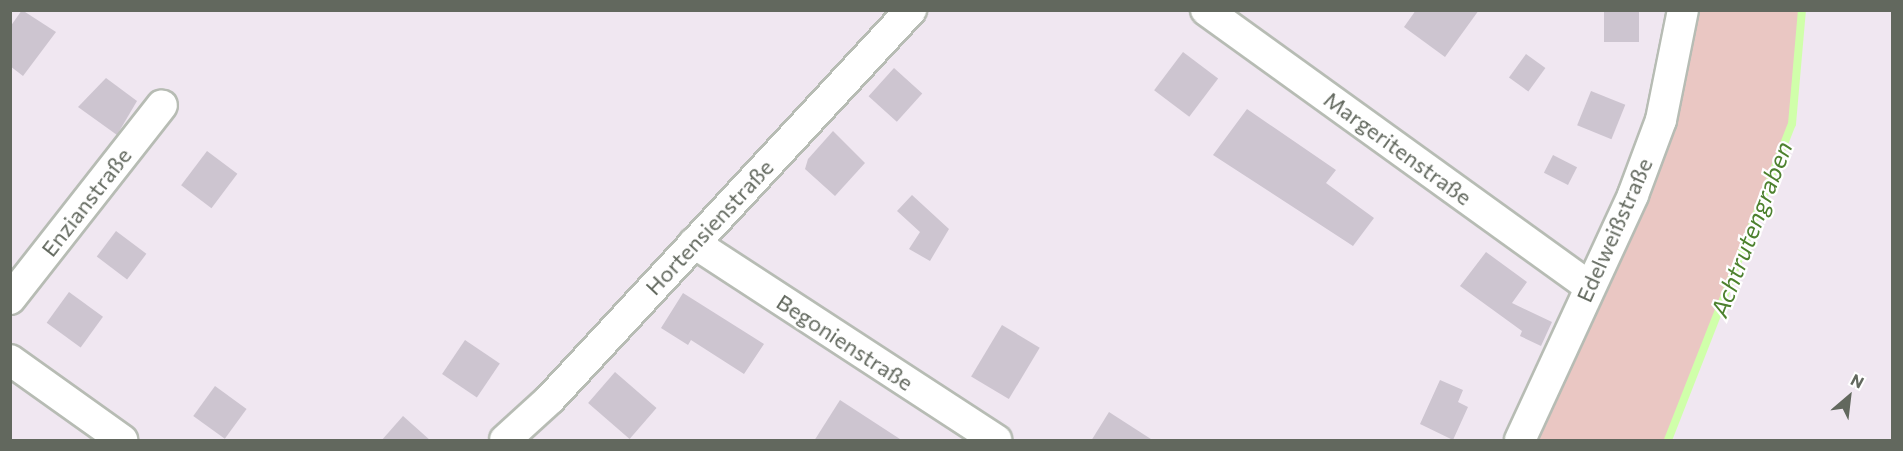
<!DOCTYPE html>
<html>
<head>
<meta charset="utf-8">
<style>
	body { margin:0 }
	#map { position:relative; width:1903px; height:451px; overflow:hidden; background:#f0e7f1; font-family:Commissioner,sans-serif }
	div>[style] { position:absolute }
	.green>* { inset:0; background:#eac7c3 }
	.stream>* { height:8px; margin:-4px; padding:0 4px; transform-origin:4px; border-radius:4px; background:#d0ffaa }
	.building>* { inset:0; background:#cdc5d0; transform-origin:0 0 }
	.roads { filter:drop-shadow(2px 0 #b7bcb4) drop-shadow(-2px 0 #b7bcb4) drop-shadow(0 2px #b7bcb4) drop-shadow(0 -2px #b7bcb4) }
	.minor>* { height:30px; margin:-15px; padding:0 15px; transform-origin:15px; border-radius:15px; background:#fff }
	span { translate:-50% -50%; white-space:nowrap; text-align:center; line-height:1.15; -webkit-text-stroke:4.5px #fff; paint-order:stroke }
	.street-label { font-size:22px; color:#62685e }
	.water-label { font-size:24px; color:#4d812e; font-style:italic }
	.frame { position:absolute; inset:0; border:12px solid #62685e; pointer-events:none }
	.north { position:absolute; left:1819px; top:367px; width:60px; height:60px; -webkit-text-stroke:4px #fff; paint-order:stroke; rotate:28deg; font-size:16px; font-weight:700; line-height:24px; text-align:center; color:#62685e }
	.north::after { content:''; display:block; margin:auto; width:21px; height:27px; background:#62685e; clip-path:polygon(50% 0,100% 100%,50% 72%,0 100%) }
</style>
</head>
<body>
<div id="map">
	<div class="green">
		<div style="clip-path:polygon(1683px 11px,1802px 11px,1792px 124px,1668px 440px,1520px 440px,1589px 286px)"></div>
	</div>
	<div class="stream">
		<div style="left:1668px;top:440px;width:339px;rotate:-68.6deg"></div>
		<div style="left:1792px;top:124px;width:114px;rotate:-85deg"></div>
	</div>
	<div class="building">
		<div style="clip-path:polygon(22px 10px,56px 32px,23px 76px,10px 66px,10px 27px)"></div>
		<div style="clip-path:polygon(1416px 10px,1479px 10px,1445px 57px,1404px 27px)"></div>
		<div style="left:1604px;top:10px;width:35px;height:32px"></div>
		<div style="left:1183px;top:52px;width:44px;height:48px;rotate:37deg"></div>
		<div style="left:1526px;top:54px;width:24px;height:29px;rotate:36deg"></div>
		<div style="left:894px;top:68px;width:38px;height:38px;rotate:42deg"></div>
		<div style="clip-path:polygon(106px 78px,137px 101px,117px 135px,78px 107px)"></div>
		<div style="left:1591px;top:91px;width:37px;height:37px;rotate:22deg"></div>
		<div style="clip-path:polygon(1247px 109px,1336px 170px,1326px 183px,1374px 218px,1353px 246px,1213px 155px)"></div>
		<div style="clip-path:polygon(833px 131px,865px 163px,835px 196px,805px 169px,808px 159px)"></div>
		<div style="left:207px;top:151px;width:38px;height:43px;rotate:37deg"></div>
		<div style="left:1553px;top:155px;width:27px;height:20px;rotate:27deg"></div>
		<div style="clip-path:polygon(912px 195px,949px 229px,930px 261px,909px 249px,920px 232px,897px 211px)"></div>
		<div style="left:116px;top:231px;width:38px;height:32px;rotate:37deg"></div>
		<div style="clip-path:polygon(1486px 252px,1527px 282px,1512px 303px,1552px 322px,1541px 346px,1520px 336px,1522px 331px,1460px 286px)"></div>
		<div style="left:69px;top:292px;width:42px;height:38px;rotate:36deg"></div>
		<div style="clip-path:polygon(683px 293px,764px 344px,744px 374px,691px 340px,688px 345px,661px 328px)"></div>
		<div style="left:1002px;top:325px;width:44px;height:60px;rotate:31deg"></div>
		<div style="left:465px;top:340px;width:42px;height:41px;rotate:34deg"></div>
		<div style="left:615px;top:372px;width:55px;height:41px;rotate:41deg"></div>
		<div style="clip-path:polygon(1440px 380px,1463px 390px,1458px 402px,1468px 407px,1453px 440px,1420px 424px)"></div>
		<div style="left:215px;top:386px;width:39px;height:37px;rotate:36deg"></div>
		<div style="clip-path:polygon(840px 400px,903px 441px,814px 441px)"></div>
		<div style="clip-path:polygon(1109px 412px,1154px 441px,1091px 441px)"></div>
		<div style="clip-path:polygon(403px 416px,431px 441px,381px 441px)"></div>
	</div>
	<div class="roads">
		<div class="minor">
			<div style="left:1206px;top:10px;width:472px;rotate:35.8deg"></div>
			<div style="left:694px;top:243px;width:361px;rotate:33.1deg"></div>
			<div style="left:10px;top:299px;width:246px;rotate:-51.9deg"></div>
			<div style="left:10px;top:360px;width:138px;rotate:35.5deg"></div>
			<div style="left:505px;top:440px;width:61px;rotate:-42.3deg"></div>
			<div style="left:550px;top:399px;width:531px;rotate:-47.14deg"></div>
			<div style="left:1520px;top:440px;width:270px;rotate:-65.2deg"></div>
			<div style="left:1633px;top:195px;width:80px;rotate:-69.5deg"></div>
			<div style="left:1661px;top:120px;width:112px;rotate:-78.7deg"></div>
		</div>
	</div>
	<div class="street-label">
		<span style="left:1398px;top:148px;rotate:36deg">Margeritenstraße</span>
		<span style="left:86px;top:202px;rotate:-52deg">Enzianstraße</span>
		<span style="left:709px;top:227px;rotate:-47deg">Hortensienstraße</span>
		<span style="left:1614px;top:230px;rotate:-66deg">Edelweißstraße</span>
		<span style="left:845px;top:342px;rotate:33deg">Begonienstraße</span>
	</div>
	<div class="water-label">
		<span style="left:1751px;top:229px;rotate:-69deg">Achtrutengraben</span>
	</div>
	<div class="frame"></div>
	<div class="north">N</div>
</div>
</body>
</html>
